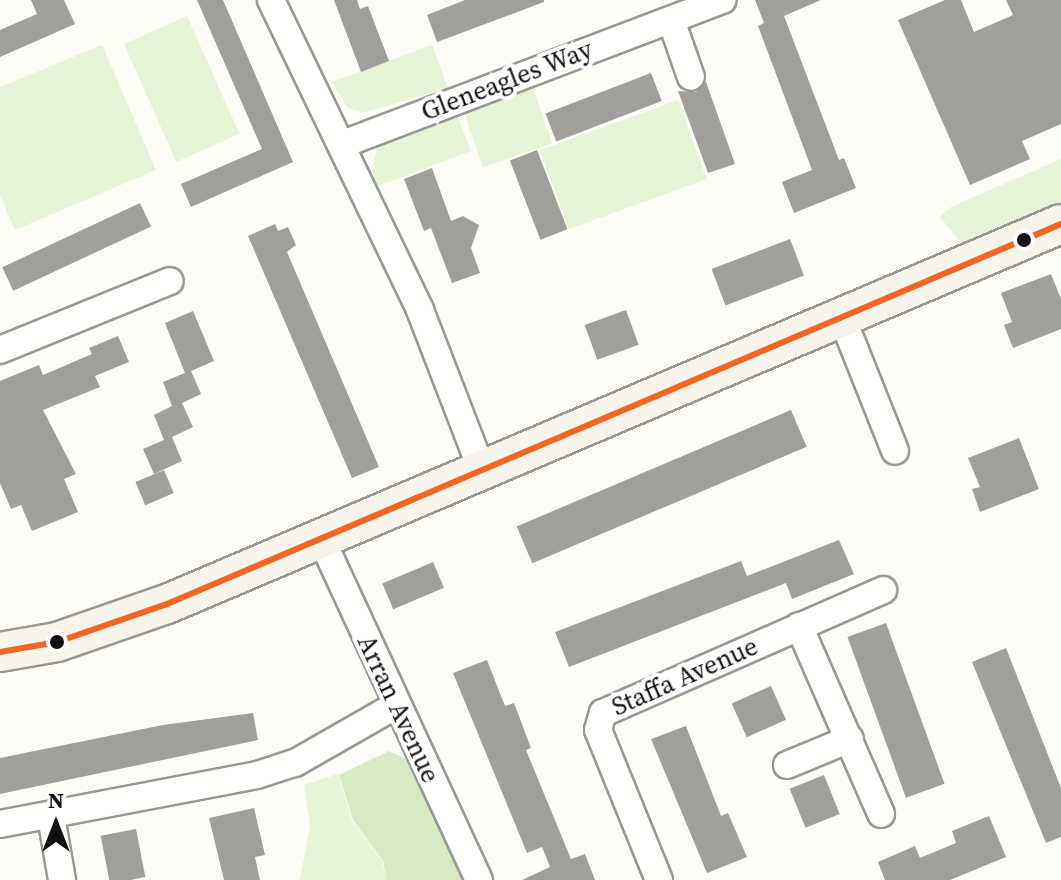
<!DOCTYPE html>
<html>
<head>
<meta charset="utf-8">
<style>
	body { margin:0 }
	#map { position:relative; width:1061px; height:880px; overflow:hidden; background:#fdfcf7; font-family:"Source Serif 4",serif }
	div>[style] { position:absolute }
	.green>* { inset:0; background:#e7f3d7; transform-origin:0 0 }
	.forest>* { inset:0; background:#d8eac5 }
	.building>* { inset:0; background:#a19f9c; transform-origin:0 0 }
	.roads { filter:drop-shadow(2px 0 #979795) drop-shadow(-2px 0 #979795) drop-shadow(0 2px #979795) drop-shadow(0 -2px #979795) }
	.street>* { height:26px; margin:-13px; padding:0 13px; transform-origin:13px; border-radius:13px; background:#fffffe }
	.secondary>* { height:38px; margin:-19px; padding:0 19px; transform-origin:19px; border-radius:19px; background:#f6f4eb }
	.bus-1>* { height:6px; margin:-3px; padding:0 3px; transform-origin:3px; border-radius:3px; background:#f26522 }
	.dots>* { width:22px; height:22px; translate:-50% -50%; box-sizing:border-box; border:4px solid #fff; border-radius:50% }
	span { translate:-50% -50%; white-space:nowrap; text-align:center; line-height:1.15; -webkit-text-stroke:8px #fff; paint-order:stroke }
	.street-label { font-size:26px; color:#111 }
	.north { position:absolute; left:16px; top:784px; width:80px; height:80px; -webkit-text-stroke:6px #fff; paint-order:stroke; rotate:0deg; font-size:22px; font-weight:700; line-height:32px; text-align:center; color:#111 }
	.north::after { content:''; display:block; margin:auto; width:28px; height:36px; background:#111; clip-path:polygon(50% 0,100% 100%,50% 72%,0 100%) }
</style>
</head>
<body>
<div id="map">
	<div class="green">
		<div style="left:187px;top:16px;width:129px;height:69px;rotate:66deg"></div>
		<div style="clip-path:polygon(102px 45px,156px 170px,15px 230px,0 196px,0 87px)"></div>
		<div style="clip-path:polygon(432px 45px,448px 88px,363px 113px,347px 107px,332px 82px)"></div>
		<div style="left:531px;top:82px;width:65px;height:73px;rotate:71deg"></div>
		<div style="left:678px;top:100px;width:84px;height:147px;rotate:70deg"></div>
		<div style="clip-path:polygon(455px 110px,471px 151px,376px 187px,372px 168px,379px 143px)"></div>
		<div style="clip-path:polygon(1061px 159px,1061px 201px,962px 244px,940px 217px,951px 207px)"></div>
		<div style="clip-path:polygon(338px 774px,352px 820px,382px 861px,387px 880px,300px 880px,310px 826px,304px 785px)"></div>
	</div>
	<div class="forest">
		<div style="clip-path:polygon(389px 751px,408px 760px,462px 880px,387px 880px,383px 861px,353px 820px,339px 775px)"></div>
	</div>
	<div class="building">
		<div style="clip-path:polygon(31px 0,64px 0,75px 24px,0 57px,0 30px,37px 14px)"></div>
		<div style="clip-path:polygon(197px 0,223px 0,293px 162px,191px 207px,181px 184px,262px 149px)"></div>
		<div style="clip-path:polygon(334px 0,357px 0,360px 9px,368px 6px,389px 61px,361px 72px)"></div>
		<div style="clip-path:polygon(465px 0,544px 0,544px 2px,437px 42px,427px 15px)"></div>
		<div style="clip-path:polygon(755px 0,821px 0,784px 16px,839px 160px,844px 158px,856px 188px,794px 213px,782px 182px,812px 170px,758px 26px,764px 23px)"></div>
		<div style="clip-path:polygon(945px 0,961px 0,974px 32px,1013px 15px,1006px 0,1061px 0,1061px 124px,1022px 141px,1030px 159px,970px 185px,898px 20px)"></div>
		<div style="left:651px;top:73px;width:30px;height:113px;rotate:69deg"></div>
		<div style="clip-path:polygon(706px 82px,735px 164px,708px 173px,678px 91px,696px 92px)"></div>
		<div style="left:537px;top:150px;width:85px;height:29px;rotate:69deg"></div>
		<div style="clip-path:polygon(432px 168px,451px 221px,463px 216px,479px 225px,471px 248px,480px 273px,452px 283px,431px 228px,424px 231px,404px 179px)"></div>
		<div style="left:140px;top:203px;width:26px;height:152px;rotate:65deg"></div>
		<div style="clip-path:polygon(275px 224px,278px 231px,288px 227px,296px 245px,287px 252px,379px 467px,352px 478px,248px 236px)"></div>
		<div style="left:790px;top:239px;width:39px;height:84px;rotate:69deg"></div>
		<div style="clip-path:polygon(1051px 274px,1061px 299px,1061px 329px,1013px 348px,1004px 325px,1012px 322px,1001px 293px)"></div>
		<div style="left:626px;top:310px;width:37px;height:44px;rotate:70deg"></div>
		<div style="clip-path:polygon(193px 311px,214px 361px,191px 371px,201px 394px,182px 403px,193px 427px,172px 437px,182px 461px,154px 474px,143px 449px,164px 440px,154px 415px,172px 406px,163px 382px,185px 373px,165px 323px)"></div>
		<div style="clip-path:polygon(118px 336px,129px 362px,95px 376px,100px 387px,43px 410px,76px 474px,64px 479px,78px 512px,32px 531px,21px 505px,11px 509px,0 483px,0 381px,39px 365px,43px 375px,92px 354px,89px 348px)"></div>
		<div style="left:791px;top:410px;width:40px;height:298px;rotate:67deg"></div>
		<div style="clip-path:polygon(1019px 438px,1039px 489px,980px 512px,972px 489px,980px 487px,968px 458px)"></div>
		<div style="left:164px;top:470px;width:25px;height:31px;rotate:67deg"></div>
		<div style="clip-path:polygon(839px 540px,854px 574px,792px 599px,786px 583px,569px 667px,555px 632px,741px 561px,747px 576px)"></div>
		<div style="left:433px;top:562px;width:28px;height:55px;rotate:67deg"></div>
		<div style="left:886px;top:623px;width:171px;height:41px;rotate:70deg"></div>
		<div style="clip-path:polygon(1006px 648px,1061px 788px,1061px 837px,1046px 843px,972px 662px)"></div>
		<div style="clip-path:polygon(487px 660px,505px 706px,514px 703px,531px 748px,526px 750px,571px 859px,585px 854px,595px 880px,522px 880px,550px 867px,542px 847px,527px 853px,453px 673px)"></div>
		<div style="left:771px;top:686px;width:37px;height:43px;rotate:66deg"></div>
		<div style="clip-path:polygon(253px 713px,258px 740px,0 794px,0 758px,163px 725px)"></div>
		<div style="clip-path:polygon(686px 726px,721px 816px,728px 813px,747px 857px,707px 873px,651px 739px)"></div>
		<div style="left:824px;top:775px;width:42px;height:37px;rotate:68deg"></div>
		<div style="clip-path:polygon(254px 808px,265px 855px,255px 857px,260px 880px,224px 880px,209px 818px)"></div>
		<div style="clip-path:polygon(989px 816px,1006px 857px,950px 880px,885px 880px,878px 862px,915px 846px,920px 858px,956px 843px,952px 831px)"></div>
		<div style="left:136px;top:829px;width:49px;height:36px;rotate:79deg"></div>
	</div>
	<div class="roads">
		<div class="street">
			<div style="left:271px;top:0;width:344px;rotate:64.3deg"></div>
			<div style="left:420px;top:310px;width:169px;rotate:68.9deg"></div>
			<div style="left:671px;top:20px;width:60px;rotate:70.7deg"></div>
			<div style="left:343px;top:144px;width:406px;rotate:-20.8deg"></div>
			<div style="left:841px;top:315px;width:146px;rotate:68.3deg"></div>
			<div style="left:0;top:350px;width:183px;rotate:-22.1deg"></div>
			<div style="left:320px;top:536px;width:379px;rotate:65.2deg"></div>
			<div style="left:799px;top:626px;width:205px;rotate:66.4deg"></div>
			<div style="left:787px;top:765px;width:68px;rotate:-22.4deg"></div>
			<div style="left:51px;top:816px;width:65px;rotate:80.2deg"></div>
			<div style="left:0;top:824px;width:262px;rotate:-10.8deg"></div>
			<div style="left:257px;top:775px;width:40px;rotate:-18deg"></div>
			<div style="left:295px;top:763px;width:115px;rotate:-29.7deg"></div>
			<div style="left:659px;top:880px;width:162px;rotate:-112.1deg"></div>
			<div style="left:598px;top:730px;width:18px;rotate:-74deg"></div>
			<div style="left:603px;top:713px;width:306px;rotate:-23.7deg"></div>
		</div>
		<div class="secondary">
			<div style="left:0;top:652px;width:58px;rotate:-10deg"></div>
			<div style="left:57px;top:642px;width:116px;rotate:-19.1deg"></div>
			<div style="left:167px;top:604px;width:971px;rotate:-23.03deg"></div>
		</div>
	</div>
	<div class="bus-1">
		<div style="left:0;top:652px;width:58px;rotate:-10deg"></div>
		<div style="left:57px;top:642px;width:116px;rotate:-19.1deg"></div>
		<div style="left:167px;top:604px;width:971px;rotate:-23.03deg"></div>
	</div>
	<div class="dots">
		<div style="left:1024px;top:240px;background:#111"></div>
		<div style="left:57px;top:642px;background:#111"></div>
	</div>
	<div class="street-label">
		<span style="left:507px;top:81px;rotate:-21deg">Gleneagles Way</span>
		<span style="left:685px;top:677px;rotate:-24deg">Staffa Avenue</span>
		<span style="left:398px;top:709px;rotate:65deg">Arran Avenue</span>
	</div>
	<div class="north">N</div>
</div>
</body>
</html>
